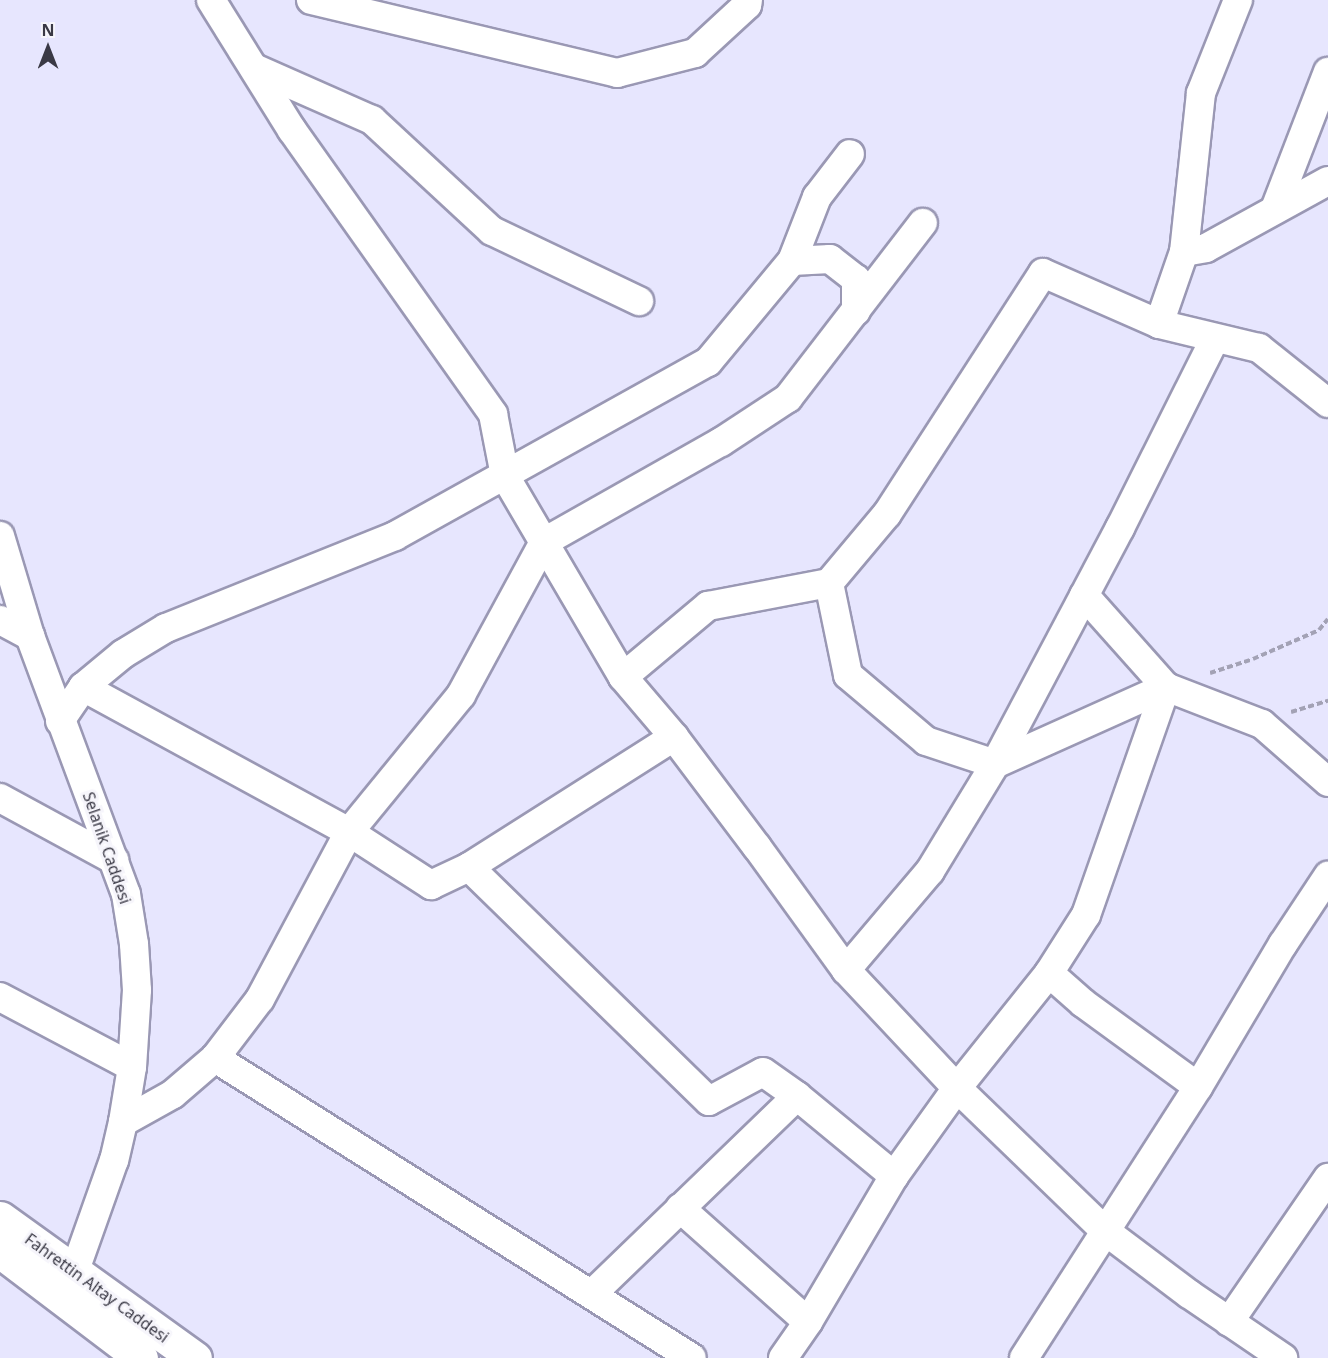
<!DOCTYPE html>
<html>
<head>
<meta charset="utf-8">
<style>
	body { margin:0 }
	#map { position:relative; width:1328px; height:1358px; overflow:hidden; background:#e7e6fe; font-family:"Noto Sans",sans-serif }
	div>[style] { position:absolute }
	.path>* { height:4px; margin-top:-2px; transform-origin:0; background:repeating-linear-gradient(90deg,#a3a2b5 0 6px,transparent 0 9px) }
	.roads { filter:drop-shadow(2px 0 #9a98b4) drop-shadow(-2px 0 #9a98b4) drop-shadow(0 2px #9a98b4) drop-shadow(0 -2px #9a98b4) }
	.street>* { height:28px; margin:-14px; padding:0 14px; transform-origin:14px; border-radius:14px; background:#fff }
	.primary>* { height:33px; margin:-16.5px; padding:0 16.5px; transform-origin:16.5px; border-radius:16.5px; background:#fff }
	span { translate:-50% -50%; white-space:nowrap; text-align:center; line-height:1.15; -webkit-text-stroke:6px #f6f5fb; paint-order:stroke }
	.street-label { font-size:16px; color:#3a3945 }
	.north { position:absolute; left:18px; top:18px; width:60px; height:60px; -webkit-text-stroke:4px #f6f5fb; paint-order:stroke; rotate:0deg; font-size:16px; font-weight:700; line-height:24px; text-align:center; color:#3a3945 }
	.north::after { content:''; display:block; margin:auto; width:21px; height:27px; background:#3a3945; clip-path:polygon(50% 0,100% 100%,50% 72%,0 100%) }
</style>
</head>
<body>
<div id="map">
	<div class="path">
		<div style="left:1210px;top:673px;width:45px;rotate:-18deg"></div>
		<div style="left:1253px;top:659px;width:72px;rotate:-23.7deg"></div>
		<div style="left:1319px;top:630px;width:14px;rotate:-51deg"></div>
		<div style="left:1291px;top:712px;width:39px;rotate:-17deg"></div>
	</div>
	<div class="roads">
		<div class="street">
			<div style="left:211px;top:0;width:153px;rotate:58.1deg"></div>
			<div style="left:292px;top:130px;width:348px;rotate:54.7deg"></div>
			<div style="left:493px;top:414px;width:63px;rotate:79deg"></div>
			<div style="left:505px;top:476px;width:233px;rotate:59.6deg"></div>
			<div style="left:623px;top:677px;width:79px;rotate:49.6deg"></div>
			<div style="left:674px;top:737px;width:138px;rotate:53deg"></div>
			<div style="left:757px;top:847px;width:152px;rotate:54.1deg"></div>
			<div style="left:846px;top:970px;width:162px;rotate:46.8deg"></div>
			<div style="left:957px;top:1088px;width:204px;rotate:44deg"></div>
			<div style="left:1104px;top:1230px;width:106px;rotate:37deg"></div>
			<div style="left:1189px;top:1294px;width:114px;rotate:34.2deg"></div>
			<div style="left:311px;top:0;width:315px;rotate:13.4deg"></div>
			<div style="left:617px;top:73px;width:81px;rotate:-14.4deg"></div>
			<div style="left:695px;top:53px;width:71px;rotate:-42.7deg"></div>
			<div style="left:747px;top:5px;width:5px;rotate:-79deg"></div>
			<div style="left:254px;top:68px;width:129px;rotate:23.8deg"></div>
			<div style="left:372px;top:120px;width:163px;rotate:42.8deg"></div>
			<div style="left:492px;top:231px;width:163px;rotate:25.5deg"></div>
			<div style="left:1275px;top:209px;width:147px;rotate:-68.9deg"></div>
			<div style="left:1184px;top:252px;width:22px;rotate:-10deg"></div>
			<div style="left:1206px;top:248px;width:139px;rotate:-28.8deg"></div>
			<div style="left:792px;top:261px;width:69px;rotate:-68.7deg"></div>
			<div style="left:817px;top:197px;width:54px;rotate:-52.5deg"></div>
			<div style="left:1159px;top:324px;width:76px;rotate:-70.9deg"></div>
			<div style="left:1184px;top:252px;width:160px;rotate:-83.9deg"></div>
			<div style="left:1201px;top:93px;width:100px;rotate:-68.3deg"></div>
			<div style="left:0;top:536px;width:104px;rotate:73.3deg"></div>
			<div style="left:30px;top:636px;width:275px;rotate:69.6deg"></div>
			<div style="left:126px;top:894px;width:51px;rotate:80.9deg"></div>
			<div style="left:134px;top:944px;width:46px;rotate:86.3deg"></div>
			<div style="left:137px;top:990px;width:77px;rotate:93.7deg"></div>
			<div style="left:132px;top:1067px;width:56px;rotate:99.3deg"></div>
			<div style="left:123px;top:1122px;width:39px;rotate:103deg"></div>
			<div style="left:114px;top:1160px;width:120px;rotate:109.5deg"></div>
			<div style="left:829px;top:583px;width:94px;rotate:78.3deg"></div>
			<div style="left:848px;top:675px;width:102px;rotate:40.2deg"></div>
			<div style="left:926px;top:741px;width:73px;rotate:18.4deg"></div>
			<div style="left:995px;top:764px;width:188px;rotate:-24.2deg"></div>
			<div style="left:1166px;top:687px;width:103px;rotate:21.1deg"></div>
			<div style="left:1262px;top:724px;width:88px;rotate:41.3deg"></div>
			<div style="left:0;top:620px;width:34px;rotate:28deg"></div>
			<div style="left:623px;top:677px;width:111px;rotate:-39.9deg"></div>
			<div style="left:708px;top:606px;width:123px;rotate:-10.8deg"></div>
			<div style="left:829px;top:583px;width:90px;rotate:-50deg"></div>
			<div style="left:887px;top:514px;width:287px;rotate:-57.1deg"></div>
			<div style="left:1043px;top:273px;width:127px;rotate:23.7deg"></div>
			<div style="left:1159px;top:324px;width:103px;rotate:13.5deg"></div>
			<div style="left:1259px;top:348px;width:88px;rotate:38.6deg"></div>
			<div style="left:83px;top:687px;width:303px;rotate:28.6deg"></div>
			<div style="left:349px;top:832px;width:98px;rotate:32.9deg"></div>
			<div style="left:431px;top:885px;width:42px;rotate:-25.3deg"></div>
			<div style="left:469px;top:867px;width:243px;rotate:-32.4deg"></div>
			<div style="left:60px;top:721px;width:41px;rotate:-55.9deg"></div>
			<div style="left:83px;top:687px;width:52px;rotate:-39.5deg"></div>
			<div style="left:123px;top:654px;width:50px;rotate:-31.2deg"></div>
			<div style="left:166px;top:628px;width:247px;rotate:-21.9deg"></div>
			<div style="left:395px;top:536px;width:358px;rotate:-29.1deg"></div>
			<div style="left:708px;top:362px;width:131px;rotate:-50.3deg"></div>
			<div style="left:792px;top:261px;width:38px;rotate:-3deg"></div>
			<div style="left:830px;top:259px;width:33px;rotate:38deg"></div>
			<div style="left:856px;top:279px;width:32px;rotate:90deg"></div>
			<div style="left:0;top:798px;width:130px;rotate:28.5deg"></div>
			<div style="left:469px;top:867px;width:335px;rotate:44.3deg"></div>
			<div style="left:709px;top:1101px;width:61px;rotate:-28.2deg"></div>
			<div style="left:763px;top:1072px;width:42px;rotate:35.2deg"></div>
			<div style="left:797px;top:1096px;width:126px;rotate:39.5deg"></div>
			<div style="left:846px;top:970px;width:130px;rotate:-49.7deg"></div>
			<div style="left:930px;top:871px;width:125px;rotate:-58.7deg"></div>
			<div style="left:995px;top:764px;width:267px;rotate:-62.1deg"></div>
			<div style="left:1120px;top:528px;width:210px;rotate:-63.4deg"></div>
			<div style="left:1049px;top:973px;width:45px;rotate:41.4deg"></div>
			<div style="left:1083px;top:1003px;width:142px;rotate:36.1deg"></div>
			<div style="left:0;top:997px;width:149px;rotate:27.9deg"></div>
			<div style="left:215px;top:1058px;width:563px;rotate:32.17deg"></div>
			<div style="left:123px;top:1122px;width:57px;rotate:-29.2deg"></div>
			<div style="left:173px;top:1094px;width:55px;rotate:-40.6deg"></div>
			<div style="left:215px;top:1058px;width:74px;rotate:-52.7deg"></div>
			<div style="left:260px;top:999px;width:189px;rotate:-61.9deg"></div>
			<div style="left:349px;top:832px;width:177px;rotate:-50.7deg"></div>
			<div style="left:461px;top:695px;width:174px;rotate:-61.5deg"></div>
			<div style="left:544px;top:542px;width:203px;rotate:-29.5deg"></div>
			<div style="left:721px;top:442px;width:80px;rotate:-33.3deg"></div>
			<div style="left:788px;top:398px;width:221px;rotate:-52.4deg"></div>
			<div style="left:680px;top:1208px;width:171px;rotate:41.7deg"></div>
			<div style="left:592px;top:1294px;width:285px;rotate:-44deg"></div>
			<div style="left:1229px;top:1322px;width:175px;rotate:-55.5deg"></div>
			<div style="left:783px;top:1358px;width:44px;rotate:-55.2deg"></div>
			<div style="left:808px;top:1322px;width:169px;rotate:-59.5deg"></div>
			<div style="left:894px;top:1176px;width:108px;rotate:-54.4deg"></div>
			<div style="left:957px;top:1088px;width:147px;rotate:-51.3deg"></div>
			<div style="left:1049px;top:973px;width:69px;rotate:-57.5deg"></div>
			<div style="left:1086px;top:915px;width:242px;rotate:-70.7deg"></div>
			<div style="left:1166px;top:687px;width:123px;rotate:-131.7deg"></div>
			<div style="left:1024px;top:1358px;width:322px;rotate:-57.3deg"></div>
			<div style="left:1198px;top:1087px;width:166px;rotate:-59.3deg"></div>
			<div style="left:1283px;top:944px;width:82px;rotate:-56.5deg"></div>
		</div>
		<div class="primary">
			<div style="left:0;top:1218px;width:240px;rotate:35.7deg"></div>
			<div style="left:0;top:1251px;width:177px;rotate:37.2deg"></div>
		</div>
	</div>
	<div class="street-label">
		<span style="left:107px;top:848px;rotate:71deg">Selanik Caddesi</span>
		<span style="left:97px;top:1288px;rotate:36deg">Fahrettin Altay Caddesi</span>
	</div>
	<div class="north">N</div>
</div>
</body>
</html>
